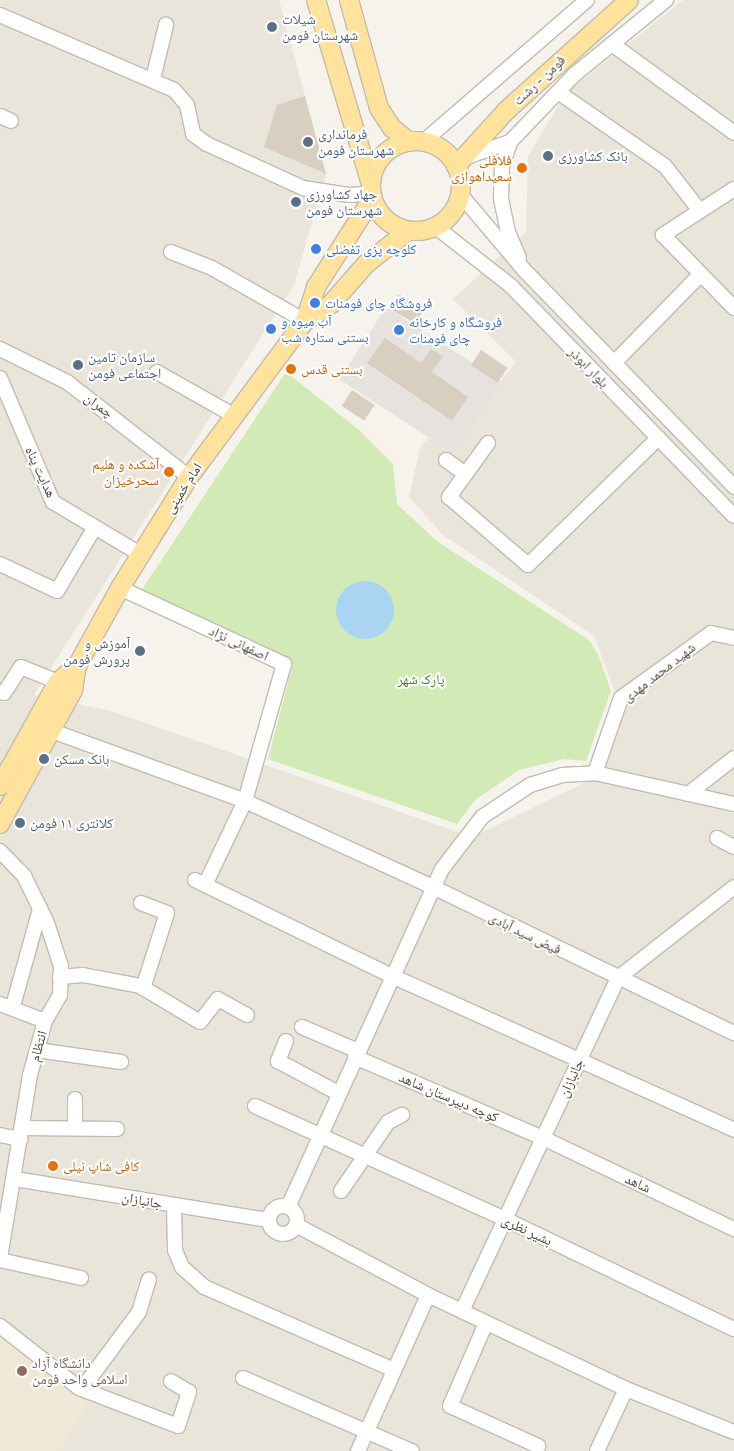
<!DOCTYPE html>
<html>
<head>
<meta charset="utf-8">
<style>
	body { margin:0 }
	#map { position:relative; width:734px; height:1451px; overflow:hidden; background:#f6f3ec; font-family:"Titillium Web","Noto Naskh Arabic",sans-serif }
	div>[style] { position:absolute }
	.residential>* { inset:0; background:#eae5da }
	.industrial>* { inset:0; background:#e6e2dd; transform-origin:0 0 }
	.education>* { inset:0; background:#efe8d6 }
	.green>* { inset:0; background:#d2eab5 }
	.water>* { inset:0; background:#a9d4f2 }
	.round { border-radius:50% }
	.building>* { inset:0; background:#d8cfc1; transform-origin:0 0 }
	.roads { filter:drop-shadow(1px 0 #c2bbae) drop-shadow(-1px 0 #c2bbae) drop-shadow(0 1px #c2bbae) drop-shadow(0 -1px #c2bbae) }
	.minor>* { height:14px; margin:-7px; padding:0 7px; transform-origin:7px; border-radius:7px; background:#fff }
	.minor>.ring { margin:-7px; padding:0; box-sizing:content-box; background:none; border:14px solid #fff; border-radius:50% }
	.major>* { height:18px; margin:-9px; padding:0 9px; transform-origin:9px; border-radius:9px; background:#ffe39c }
	.major>.ring { margin:-9px; padding:0; box-sizing:content-box; background:none; border:18px solid #ffe39c; border-radius:50% }
	.dots>* { width:14px; height:14px; translate:-50% -50%; box-sizing:border-box; border:2px solid #fff; border-radius:50% }
	span { translate:-50% -50%; white-space:nowrap; text-align:center; line-height:1.15; -webkit-text-stroke:4px #fff; paint-order:stroke }
	.service-label { font-size:14px; color:#4e5e75 }
	.left { translate:0 -50%; text-align:left }
	.right { translate:-100% -50%; text-align:right }
	.street-label { font-size:14px; color:#4b4439 }
	.food-label { font-size:14px; color:#c56008 }
	.shop-label { font-size:14px; color:#366cbe }
	.park-label { font-size:14px; color:#4a7f2a }
	.education-label { font-size:14px; color:#785e54 }
</style>
</head>
<body>
<div id="map">
	<div class="residential">
		<div style="clip-path:polygon(0 0,279px 0,326px 174px,294px 285px,34px 695px,111px 711px,472px 837px,582px 784px,615px 692px,594px 636px,443px 535px,409px 497px,420px 448px,438px 425px,460px 432px,516px 362px,453px 299px,526px 232px,528px 156px,566px 93px,683px 0,734px 0,734px 1451px,0 1451px)"></div>
	</div>
	<div class="industrial">
		<div style="left:386px;top:307px;width:137px;height:86px;rotate:33deg"></div>
	</div>
	<div class="education">
		<div style="clip-path:polygon(0 1338px,88px 1403px,58px 1451px,0 1451px)"></div>
	</div>
	<div class="green">
		<div style="clip-path:polygon(286px 372px,358px 429px,393px 464px,397px 504px,438px 542px,589px 640px,598px 654px,611px 691px,586px 761px,564px 759px,519px 770px,475px 800px,457px 824px,268px 759px,293px 664px,191px 618px,141px 591px)"></div>
	</div>
	<div class="water">
		<div class="round" style="left:336px;top:581px;width:58px;height:58px"></div>
	</div>
	<div class="building">
		<div style="clip-path:polygon(305px 96px,326px 174px,264px 147px,277px 105px)"></div>
		<div style="left:398px;top:294px;width:30px;height:17px;rotate:30deg"></div>
		<div style="clip-path:polygon(385px 338px,421px 363px,431px 349px,443px 356px,432px 372px,468px 397px,452px 421px,367px 363px)"></div>
		<div style="left:481px;top:350px;width:32px;height:18px;rotate:34deg"></div>
		<div style="left:352px;top:390px;width:27px;height:19px;rotate:33deg"></div>
	</div>
	<div class="roads">
		<div class="minor">
			<div style="left:0;top:15px;width:189px;rotate:23.3deg"></div>
			<div style="left:174px;top:90px;width:20px;rotate:49deg"></div>
			<div style="left:187px;top:105px;width:30px;rotate:78deg"></div>
			<div style="left:193px;top:134px;width:17px;rotate:36deg"></div>
			<div style="left:207px;top:144px;width:106px;rotate:24.6deg"></div>
			<div style="left:303px;top:188px;width:48px;rotate:8.5deg"></div>
			<div style="left:350px;top:195px;width:21px;rotate:-5deg"></div>
			<div style="left:612px;top:44px;width:151px;rotate:36.1deg"></div>
			<div style="left:153px;top:79px;width:56px;rotate:-76.5deg"></div>
			<div style="left:558px;top:92px;width:130px;rotate:34.7deg"></div>
			<div style="left:665px;top:166px;width:57px;rotate:52.1deg"></div>
			<div style="left:0;top:116px;width:12px;rotate:24deg"></div>
			<div style="left:423px;top:142px;width:217px;rotate:-40.9deg"></div>
			<div style="left:510px;top:142px;width:26px;rotate:108deg"></div>
			<div style="left:502px;top:167px;width:32px;rotate:92deg"></div>
			<div style="left:501px;top:199px;width:34px;rotate:78deg"></div>
			<div style="left:508px;top:232px;width:28px;rotate:67deg"></div>
			<div style="left:463px;top:158px;width:50px;rotate:-18.8deg"></div>
			<div style="left:510px;top:142px;width:93px;rotate:-46.3deg"></div>
			<div style="left:574px;top:75px;width:119px;rotate:-39.2deg"></div>
			<div style="left:734px;top:189px;width:85px;rotate:147.1deg"></div>
			<div style="left:663px;top:235px;width:102px;rotate:45.8deg"></div>
			<div style="left:460px;top:194px;width:102px;rotate:49.8deg"></div>
			<div style="left:526px;top:272px;width:299px;rotate:45.9deg"></div>
			<div style="left:436px;top:227px;width:95px;rotate:38.2deg"></div>
			<div style="left:511px;top:286px;width:320px;rotate:45.9deg"></div>
			<div style="left:171px;top:252px;width:44px;rotate:21.3deg"></div>
			<div style="left:212px;top:268px;width:107px;rotate:29.7deg"></div>
			<div style="left:0;top:349px;width:75px;rotate:26.2deg"></div>
			<div style="left:67px;top:382px;width:155px;rotate:37.9deg"></div>
			<div style="left:614px;top:363px;width:124px;rotate:-45.7deg"></div>
			<div style="left:157px;top:372px;width:87px;rotate:29.5deg"></div>
			<div style="left:0;top:378px;width:135px;rotate:66.9deg"></div>
			<div style="left:53px;top:502px;width:101px;rotate:30.9deg"></div>
			<div style="left:488px;top:443px;width:67px;rotate:125.8deg"></div>
			<div style="left:449px;top:497px;width:104px;rotate:40.7deg"></div>
			<div style="left:528px;top:565px;width:182px;rotate:-44.3deg"></div>
			<div style="left:446px;top:460px;width:24px;rotate:36deg"></div>
			<div style="left:0;top:564px;width:63px;rotate:25.3deg"></div>
			<div style="left:57px;top:591px;width:74px;rotate:-59.3deg"></div>
			<div style="left:120px;top:588px;width:181px;rotate:24.9deg"></div>
			<div style="left:284px;top:664px;width:142px;rotate:105.9deg"></div>
			<div style="left:245px;top:801px;width:93px;rotate:115.5deg"></div>
			<div style="left:0;top:692px;width:4px;rotate:14deg"></div>
			<div style="left:4px;top:693px;width:31px;rotate:-57deg"></div>
			<div style="left:21px;top:667px;width:40px;rotate:22deg"></div>
			<div style="left:52px;top:731px;width:205px;rotate:19.9deg"></div>
			<div style="left:245px;top:801px;width:207px;rotate:24.6deg"></div>
			<div style="left:433px;top:887px;width:335px;rotate:25.9deg"></div>
			<div style="left:595px;top:773px;width:79px;rotate:-70.9deg"></div>
			<div style="left:621px;top:698px;width:111px;rotate:-35.8deg"></div>
			<div style="left:711px;top:633px;width:24px;rotate:12deg"></div>
			<div style="left:688px;top:794px;width:58px;rotate:-38deg"></div>
			<div style="left:717px;top:838px;width:19px;rotate:28deg"></div>
			<div style="left:0;top:851px;width:35px;rotate:46deg"></div>
			<div style="left:24px;top:876px;width:52px;rotate:63.9deg"></div>
			<div style="left:47px;top:923px;width:45px;rotate:72deg"></div>
			<div style="left:61px;top:966px;width:29px;rotate:92deg"></div>
			<div style="left:60px;top:995px;width:30px;rotate:120deg"></div>
			<div style="left:45px;top:1021px;width:56px;rotate:105.5deg"></div>
			<div style="left:30px;top:1075px;width:186px;rotate:99.3deg"></div>
			<div style="left:195px;top:880px;width:219px;rotate:26deg"></div>
			<div style="left:392px;top:976px;width:375px;rotate:24.2deg"></div>
			<div style="left:141px;top:903px;width:28px;rotate:21deg"></div>
			<div style="left:167px;top:913px;width:79px;rotate:107.7deg"></div>
			<div style="left:60px;top:977px;width:23px;rotate:-5deg"></div>
			<div style="left:83px;top:975px;width:58px;rotate:10.9deg"></div>
			<div style="left:140px;top:986px;width:70px;rotate:31deg"></div>
			<div style="left:200px;top:1022px;width:29px;rotate:-52deg"></div>
			<div style="left:218px;top:999px;width:33px;rotate:29deg"></div>
			<div style="left:0;top:1004px;width:48px;rotate:20.7deg"></div>
			<div style="left:13px;top:1006px;width:101px;rotate:-74.4deg"></div>
			<div style="left:302px;top:1027px;width:61px;rotate:23.2deg"></div>
			<div style="left:286px;top:1041px;width:22px;rotate:112deg"></div>
			<div style="left:278px;top:1061px;width:68px;rotate:28.1deg"></div>
			<div style="left:37px;top:1050px;width:85px;rotate:8.1deg"></div>
			<div style="left:355px;top:1057px;width:205px;rotate:23.3deg"></div>
			<div style="left:543px;top:1138px;width:212px;rotate:25.5deg"></div>
			<div style="left:255px;top:1106px;width:274px;rotate:24.3deg"></div>
			<div style="left:505px;top:1219px;width:254px;rotate:25.7deg"></div>
			<div style="left:22px;top:1128px;width:95px;rotate:0.6deg"></div>
			<div style="left:75px;top:1128px;width:29px;rotate:-90deg"></div>
			<div style="left:0;top:1135px;width:21px;rotate:11deg"></div>
			<div style="left:15px;top:1179px;width:257px;rotate:9.2deg"></div>
			<div style="left:341px;top:1191px;width:83px;rotate:-55.7deg"></div>
			<div style="left:388px;top:1122px;width:16px;rotate:-27deg"></div>
			<div style="left:174px;top:1206px;width:44px;rotate:88.7deg"></div>
			<div style="left:175px;top:1250px;width:18px;rotate:68deg"></div>
			<div style="left:182px;top:1267px;width:30px;rotate:42deg"></div>
			<div style="left:204px;top:1287px;width:207px;rotate:23.6deg"></div>
			<div class="ring" style="left:269px;top:1206px;width:14px;height:14px"></div>
			<div style="left:288px;top:1207px;width:371px;rotate:-65.5deg"></div>
			<div style="left:442px;top:869px;width:66px;rotate:-52.4deg"></div>
			<div style="left:482px;top:817px;width:58px;rotate:-33.7deg"></div>
			<div style="left:530px;top:785px;width:34px;rotate:-17deg"></div>
			<div style="left:562px;top:775px;width:33px;rotate:-3deg"></div>
			<div style="left:595px;top:773px;width:142px;rotate:12.6deg"></div>
			<div style="left:296px;top:1225px;width:149px;rotate:27.9deg"></div>
			<div style="left:428px;top:1295px;width:219px;rotate:25.4deg"></div>
			<div style="left:626px;top:1389px;width:116px;rotate:21.7deg"></div>
			<div style="left:0;top:1260px;width:83px;rotate:12.5deg"></div>
			<div style="left:462px;top:1311px;width:368px;rotate:-64.9deg"></div>
			<div style="left:618px;top:978px;width:147px;rotate:-38.1deg"></div>
			<div style="left:486px;top:1323px;width:90px;rotate:113.4deg"></div>
			<div style="left:450px;top:1406px;width:97px;rotate:24.4deg"></div>
			<div style="left:0;top:1326px;width:100px;rotate:38.1deg"></div>
			<div style="left:79px;top:1388px;width:106px;rotate:21deg"></div>
			<div style="left:178px;top:1426px;width:36px;rotate:-72deg"></div>
			<div style="left:189px;top:1392px;width:21px;rotate:-149deg"></div>
			<div style="left:243px;top:1378px;width:184px;rotate:23.4deg"></div>
			<div style="left:82px;top:1389px;width:96px;rotate:-53.5deg"></div>
			<div style="left:139px;top:1312px;width:34px;rotate:-73deg"></div>
			<div style="left:358px;top:1451px;width:171px;rotate:-65.8deg"></div>
			<div style="left:597px;top:1451px;width:68px;rotate:-64.9deg"></div>
		</div>
		<div class="major">
			<div style="left:316px;top:0;width:192px;rotate:73.4deg"></div>
			<div style="left:349px;top:0;width:112px;rotate:74.5deg"></div>
			<div style="left:379px;top:108px;width:24px;rotate:57deg"></div>
			<div style="left:392px;top:128px;width:22px;rotate:39deg"></div>
			<div class="ring" style="left:371px;top:141px;width:72px;height:72px"></div>
			<div style="left:456px;top:166px;width:76px;rotate:-47.7deg"></div>
			<div style="left:507px;top:110px;width:164px;rotate:-42deg"></div>
			<div style="left:305px;top:321px;width:31px;rotate:-33deg"></div>
			<div style="left:331px;top:304px;width:53px;rotate:-48.8deg"></div>
			<div style="left:366px;top:264px;width:53px;rotate:-38.2deg"></div>
			<div style="left:0;top:786px;width:119px;rotate:-60.9deg"></div>
			<div style="left:58px;top:682px;width:25px;rotate:-40deg"></div>
			<div style="left:0;top:824px;width:153px;rotate:-61.4deg"></div>
			<div style="left:73px;top:690px;width:24px;rotate:-81deg"></div>
			<div style="left:77px;top:666px;width:89px;rotate:-61.1deg"></div>
			<div style="left:120px;top:588px;width:131px;rotate:-58.1deg"></div>
			<div style="left:189px;top:477px;width:194px;rotate:-53.4deg"></div>
			<div style="left:305px;top:321px;width:36px;rotate:-72deg"></div>
			<div style="left:316px;top:287px;width:104px;rotate:-57.5deg"></div>
		</div>
	</div>
	<div class="dots">
		<div style="left:272px;top:27px;background:#5c6f8a"></div>
		<div style="left:308px;top:142px;background:#5c6f8a"></div>
		<div style="left:548px;top:156px;background:#5c6f8a"></div>
		<div style="left:522px;top:168px;background:#e8710a"></div>
		<div style="left:296px;top:202px;background:#5c6f8a"></div>
		<div style="left:316px;top:249px;background:#3f7fe0"></div>
		<div style="left:315px;top:303px;background:#3f7fe0"></div>
		<div style="left:271px;top:329px;background:#3f7fe0"></div>
		<div style="left:399px;top:330px;background:#3f7fe0"></div>
		<div style="left:78px;top:365px;background:#5c6f8a"></div>
		<div style="left:291px;top:369px;background:#e8710a"></div>
		<div style="left:169px;top:472px;background:#e8710a"></div>
		<div style="left:140px;top:651px;background:#5c6f8a"></div>
		<div style="left:44px;top:759px;background:#5c6f8a"></div>
		<div style="left:20px;top:823px;background:#5c6f8a"></div>
		<div style="left:53px;top:1166px;background:#e8710a"></div>
		<div style="left:22px;top:1371px;background:#8d6e63"></div>
	</div>
	<div class="service-label">
		<span class="left" style="left:282px;top:27px">شیلات<br>شهرستان فومن</span>
		<span class="left" style="left:318px;top:142px">فرمانداری<br>شهرستان فومن</span>
		<span class="left" style="left:558px;top:156px">بانک کشاورزی</span>
		<span class="left" style="left:306px;top:202px">جهاد کشاورزی<br>شهرستان فومن</span>
		<span class="left" style="left:88px;top:365px">سازمان تامین<br>اجتماعی فومن</span>
		<span class="right" style="left:130px;top:651px">آموزش و<br>پرورش فومن</span>
		<span class="left" style="left:54px;top:759px">بانک مسکن</span>
		<span class="left" style="left:30px;top:823px">کلانتری ۱۱ فومن</span>
	</div>
	<div class="street-label">
		<span style="left:539px;top:80px;rotate:-43deg">فومن - رشت</span>
		<span style="left:589px;top:367px;rotate:46deg">بلوار ابوذر</span>
		<span style="left:99px;top:405px;rotate:36deg">چمران</span>
		<span style="left:41px;top:472px;rotate:65deg">هدایت پناه</span>
		<span style="left:183px;top:488px;rotate:-57deg">امام خمینی</span>
		<span style="left:239px;top:643px;rotate:25deg">اصفهانی نژاد</span>
		<span style="left:659px;top:672px;rotate:-38deg">شهید محمد مهدی</span>
		<span style="left:525px;top:933px;rotate:26deg">فیض سید آبادی</span>
		<span style="left:38px;top:1046px;rotate:-74deg">انتظام</span>
		<span style="left:571px;top:1078px;rotate:-65deg">جانبازان</span>
		<span style="left:449px;top:1097px;rotate:23deg">کوچه دبیرستان شاهد</span>
		<span style="left:638px;top:1183px;rotate:25deg">شاهد</span>
		<span style="left:142px;top:1200px;rotate:10deg">جانبازان</span>
		<span style="left:527px;top:1230px;rotate:25deg">بشیر نظری</span>
	</div>
	<div class="food-label">
		<span class="right" style="left:512px;top:168px">فلافلی<br>سعیداهوازی</span>
		<span class="left" style="left:301px;top:369px">بستنی قدس</span>
		<span class="right" style="left:159px;top:472px">آشکده و هلیم<br>سحرخیزان</span>
		<span class="left" style="left:63px;top:1166px">کافی شاپ نیلی</span>
	</div>
	<div class="shop-label">
		<span class="left" style="left:326px;top:249px">کلوچه پزی تفضلی</span>
		<span class="left" style="left:325px;top:303px">فروشگاه چای فومنات</span>
		<span class="left" style="left:281px;top:329px">آب میوه و<br>بستنی ستاره شب</span>
		<span class="left" style="left:409px;top:330px">فروشگاه و کارخانه<br>چای فومنات</span>
	</div>
	<div class="park-label">
		<span style="left:421px;top:679px">پارک شهر</span>
	</div>
	<div class="education-label">
		<span class="left" style="left:32px;top:1371px">دانشگاه آزاد<br>اسلامی واحد فومن</span>
	</div>
</div>
</body>
</html>
